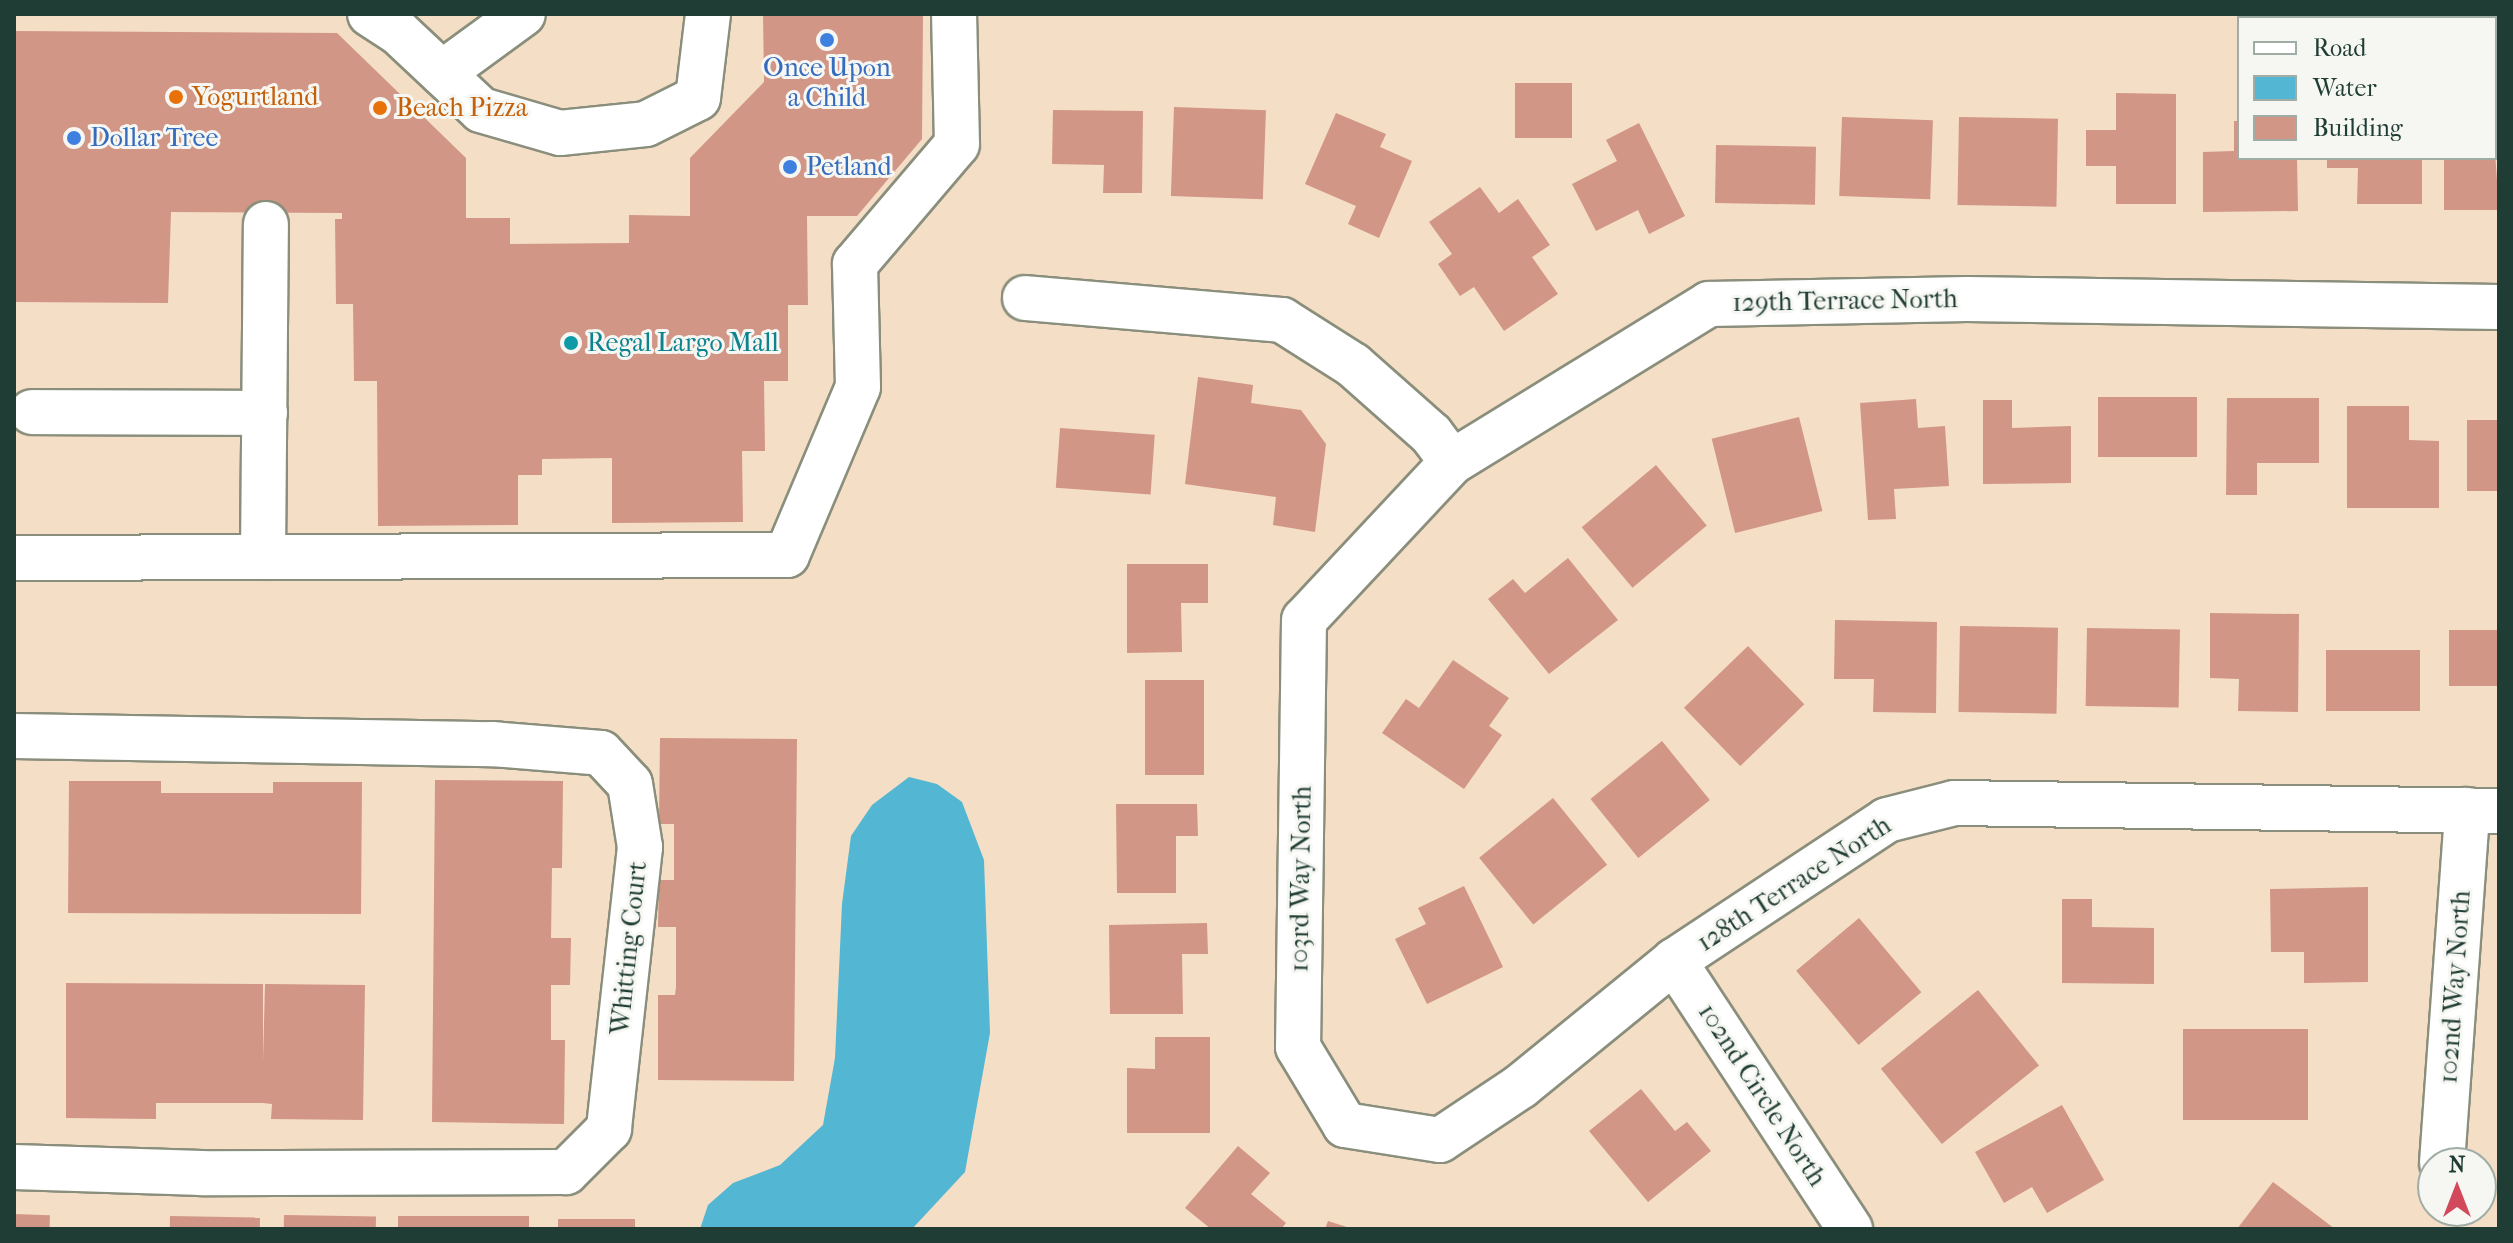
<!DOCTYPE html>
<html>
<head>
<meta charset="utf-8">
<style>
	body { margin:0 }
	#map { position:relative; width:2513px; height:1243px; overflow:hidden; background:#f4dec5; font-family:"IM FELL French Canon",serif }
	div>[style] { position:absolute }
	.water>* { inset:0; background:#53b6d2 }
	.building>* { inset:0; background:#d19686; transform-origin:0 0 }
	.roads { filter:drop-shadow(2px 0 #8a8e7c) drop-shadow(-2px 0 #8a8e7c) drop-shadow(0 2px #8a8e7c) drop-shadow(0 -2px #8a8e7c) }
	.minor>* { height:44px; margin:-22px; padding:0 22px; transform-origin:22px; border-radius:22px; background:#fff }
	.dots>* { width:22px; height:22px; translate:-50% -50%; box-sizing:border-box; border:4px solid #f6f6f2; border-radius:50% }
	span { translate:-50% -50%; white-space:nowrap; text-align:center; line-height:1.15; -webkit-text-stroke:6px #f6f6f2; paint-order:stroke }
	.shop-label { font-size:26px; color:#366cbe }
	.left { translate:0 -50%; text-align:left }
	.food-label { font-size:26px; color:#c56008 }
	.street-label { font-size:26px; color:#1f3d34 }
	.culture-label { font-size:26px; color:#0d838f }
	.frame { position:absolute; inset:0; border:16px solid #1f3d34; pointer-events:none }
	.legend { position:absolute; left:2237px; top:16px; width:260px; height:144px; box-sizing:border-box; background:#f6f6f2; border:2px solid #a0aca6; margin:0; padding:10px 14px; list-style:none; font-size:24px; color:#1f3d34 }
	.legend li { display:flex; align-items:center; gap:16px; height:40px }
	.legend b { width:40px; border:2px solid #a0aca6 }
	.north { position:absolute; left:2417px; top:1147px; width:80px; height:80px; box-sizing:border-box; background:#f6f6f2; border:2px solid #a0aca6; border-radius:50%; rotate:0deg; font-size:22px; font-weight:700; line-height:32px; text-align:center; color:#1f3d34 }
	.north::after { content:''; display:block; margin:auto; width:28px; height:36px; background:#d1495b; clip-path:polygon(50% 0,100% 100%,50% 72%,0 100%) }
</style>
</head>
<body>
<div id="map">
	<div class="water">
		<div style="clip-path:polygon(909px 777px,937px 784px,962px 802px,984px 860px,990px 1033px,965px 1172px,912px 1229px,700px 1229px,708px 1205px,733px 1183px,780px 1165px,823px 1125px,835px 1058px,842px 904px,851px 836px,872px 805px)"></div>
	</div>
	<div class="building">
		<div style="clip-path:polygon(763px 14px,923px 14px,922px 139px,857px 216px,807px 216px,808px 305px,788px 305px,788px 381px,764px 381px,765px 451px,742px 451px,743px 522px,612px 523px,612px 458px,542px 459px,542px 475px,518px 475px,518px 525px,378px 526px,377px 381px,354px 381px,353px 304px,336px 304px,335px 219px,342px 219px,342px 213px,171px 212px,168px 303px,14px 302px,14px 31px,337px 33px,466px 158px,466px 218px,510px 218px,510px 244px,629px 243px,629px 215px,690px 216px,690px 158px,764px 82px)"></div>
		<div style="left:1515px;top:83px;width:57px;height:55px"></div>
		<div style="clip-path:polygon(2116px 93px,2176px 94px,2176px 204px,2116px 204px,2116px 166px,2086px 166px,2086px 130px,2116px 130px)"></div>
		<div style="left:1174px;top:107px;width:92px;height:89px;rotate:2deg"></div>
		<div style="clip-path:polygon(1053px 110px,1143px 111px,1142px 193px,1103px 193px,1104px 165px,1052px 164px)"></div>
		<div style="clip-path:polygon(1336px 113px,1386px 134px,1380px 147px,1412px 161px,1379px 238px,1348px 224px,1356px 206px,1305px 184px)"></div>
		<div style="left:1842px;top:117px;width:91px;height:79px;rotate:2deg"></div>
		<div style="left:1959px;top:117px;width:99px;height:88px;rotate:1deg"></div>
		<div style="clip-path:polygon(2234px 121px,2239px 121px,2239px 158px,2297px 158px,2298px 211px,2203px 212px,2203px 152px,2234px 151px)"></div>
		<div style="clip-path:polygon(1639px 123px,1685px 216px,1649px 234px,1638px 210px,1596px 231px,1572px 184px,1617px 161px,1606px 140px)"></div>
		<div style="left:1716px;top:145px;width:100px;height:58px;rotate:1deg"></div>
		<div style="clip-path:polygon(2495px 151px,2499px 210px,2444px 210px,2444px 158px,2495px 158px)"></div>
		<div style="clip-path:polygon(2327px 158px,2422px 158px,2422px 204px,2357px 204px,2358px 168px,2327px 168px)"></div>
		<div style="clip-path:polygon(1480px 187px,1499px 213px,1518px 199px,1550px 245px,1532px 257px,1558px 294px,1504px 331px,1474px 287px,1460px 296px,1438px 264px,1452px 254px,1429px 222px)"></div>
		<div style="clip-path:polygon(1198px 377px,1253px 385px,1251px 403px,1301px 410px,1326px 444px,1315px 532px,1273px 525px,1276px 497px,1185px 484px)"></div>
		<div style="left:2197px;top:397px;width:60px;height:99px;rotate:90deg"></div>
		<div style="clip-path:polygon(2227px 398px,2319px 398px,2319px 463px,2257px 463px,2257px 495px,2226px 495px)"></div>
		<div style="clip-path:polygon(1916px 399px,1918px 428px,1945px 426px,1949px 486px,1894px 489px,1896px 519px,1868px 520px,1860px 403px)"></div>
		<div style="clip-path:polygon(1983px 400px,2012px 400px,2012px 428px,2071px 426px,2071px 483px,1983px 484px)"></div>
		<div style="clip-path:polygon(2347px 406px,2409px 406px,2409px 440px,2439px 441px,2439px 508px,2347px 508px)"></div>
		<div style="left:1799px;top:417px;width:97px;height:90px;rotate:76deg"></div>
		<div style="left:2467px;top:420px;width:32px;height:71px"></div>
		<div style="left:1060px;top:428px;width:95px;height:60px;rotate:4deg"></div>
		<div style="left:1656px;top:465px;width:79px;height:97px;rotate:50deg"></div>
		<div style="clip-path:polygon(1568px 558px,1618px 620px,1549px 674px,1488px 599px,1513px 579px,1525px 593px)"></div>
		<div style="clip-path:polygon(1127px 564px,1208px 564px,1208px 603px,1181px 603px,1182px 652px,1127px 653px)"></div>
		<div style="clip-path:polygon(2210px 613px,2299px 614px,2298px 712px,2238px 711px,2239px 679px,2210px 678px)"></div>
		<div style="clip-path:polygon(1835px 620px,1937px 622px,1936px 713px,1873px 712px,1874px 679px,1834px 679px)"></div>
		<div style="left:1960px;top:626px;width:98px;height:86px;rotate:1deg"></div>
		<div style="left:2087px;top:628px;width:93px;height:78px;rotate:1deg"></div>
		<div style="left:2449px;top:630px;width:50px;height:56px"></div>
		<div style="left:1748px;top:646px;width:81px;height:89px;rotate:46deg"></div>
		<div style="left:2326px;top:650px;width:94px;height:61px"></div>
		<div style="clip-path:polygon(1453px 660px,1509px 698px,1489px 726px,1502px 735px,1464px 789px,1382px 733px,1406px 699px,1419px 708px)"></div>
		<div style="left:1145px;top:680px;width:59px;height:95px"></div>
		<div style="clip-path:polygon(660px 738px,797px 739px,794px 1081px,658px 1080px,658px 995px,675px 995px,676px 987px,676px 927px,658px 927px,659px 880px,674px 880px,674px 824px,659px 824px)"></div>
		<div style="left:1662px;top:741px;width:76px;height:92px;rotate:51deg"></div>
		<div style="clip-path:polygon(435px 780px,563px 781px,562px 868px,552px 868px,551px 938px,571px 938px,570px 985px,551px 985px,551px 1040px,565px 1040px,564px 1124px,432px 1122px)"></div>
		<div style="clip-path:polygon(69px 781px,161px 781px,161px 793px,273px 793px,273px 782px,362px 782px,361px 914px,68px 913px)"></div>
		<div style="left:1553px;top:798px;width:86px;height:95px;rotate:51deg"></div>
		<div style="clip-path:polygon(1116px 804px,1197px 804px,1198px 836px,1176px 836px,1176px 893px,1117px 893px)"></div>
		<div style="clip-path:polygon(1464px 886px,1503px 967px,1427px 1004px,1395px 939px,1426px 924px,1418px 908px)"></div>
		<div style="clip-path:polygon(2368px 887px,2368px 982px,2304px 983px,2304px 952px,2271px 952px,2270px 889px)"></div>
		<div style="clip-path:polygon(2062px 899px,2092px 899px,2092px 927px,2154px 928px,2154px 984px,2062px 983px)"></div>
		<div style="left:1859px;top:918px;width:97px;height:82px;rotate:50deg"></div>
		<div style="clip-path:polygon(1207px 923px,1208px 954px,1182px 954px,1183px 1014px,1110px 1014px,1109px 925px)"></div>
		<div style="clip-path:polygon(66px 983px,263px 984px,263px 1062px,265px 984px,365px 985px,363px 1120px,271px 1119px,272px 1104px,263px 1103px,156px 1103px,156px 1119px,66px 1118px)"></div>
		<div style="left:1978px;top:990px;width:97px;height:125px;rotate:51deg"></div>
		<div style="left:2308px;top:1029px;width:91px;height:125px;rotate:90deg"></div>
		<div style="clip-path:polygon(1155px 1037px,1210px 1037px,1210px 1133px,1127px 1133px,1127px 1068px,1155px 1069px)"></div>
		<div style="clip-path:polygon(1641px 1089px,1675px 1131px,1687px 1122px,1711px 1151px,1648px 1202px,1589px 1131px)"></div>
		<div style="clip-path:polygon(2062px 1105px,2104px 1180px,2047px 1213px,2032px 1187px,2004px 1203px,1975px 1152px)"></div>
		<div style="clip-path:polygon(1238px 1146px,1270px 1173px,1251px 1194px,1286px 1223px,1281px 1229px,1211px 1229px,1185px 1208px)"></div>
		<div style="clip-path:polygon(2273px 1182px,2335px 1229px,2237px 1229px)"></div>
		<div style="left:14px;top:1214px;width:36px;height:15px;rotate:2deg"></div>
		<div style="left:284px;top:1215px;width:92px;height:14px;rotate:1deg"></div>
		<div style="left:170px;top:1216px;width:90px;height:13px;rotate:1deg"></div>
		<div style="left:398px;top:1216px;width:131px;height:13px"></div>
		<div style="left:558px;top:1219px;width:77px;height:10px"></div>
		<div style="clip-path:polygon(1328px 1221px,1350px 1228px,1350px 1229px,1325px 1229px)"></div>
	</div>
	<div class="roads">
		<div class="minor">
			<div style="left:370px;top:14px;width:33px;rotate:33deg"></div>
			<div style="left:398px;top:32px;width:114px;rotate:43.2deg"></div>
			<div style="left:481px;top:110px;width:82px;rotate:16.2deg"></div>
			<div style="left:560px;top:133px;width:86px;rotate:-6deg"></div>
			<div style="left:646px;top:124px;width:58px;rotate:-26.6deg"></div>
			<div style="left:698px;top:98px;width:85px;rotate:-83.2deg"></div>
			<div style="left:442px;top:73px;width:100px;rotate:-36.1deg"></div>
			<div style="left:1025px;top:298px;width:258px;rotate:4.9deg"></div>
			<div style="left:1282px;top:320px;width:84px;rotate:32.4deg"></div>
			<div style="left:1353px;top:365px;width:104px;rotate:41.5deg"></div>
			<div style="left:1431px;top:434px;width:35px;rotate:53deg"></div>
			<div style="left:2499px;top:307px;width:532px;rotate:-179.14deg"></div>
			<div style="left:1967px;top:299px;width:258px;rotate:178.9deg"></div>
			<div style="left:1709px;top:304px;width:302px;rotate:148.4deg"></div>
			<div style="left:1452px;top:462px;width:216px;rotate:133.1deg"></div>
			<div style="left:1304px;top:620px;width:427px;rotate:90.8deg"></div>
			<div style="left:1298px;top:1047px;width:91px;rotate:58.9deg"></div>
			<div style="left:1345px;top:1125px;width:96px;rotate:9deg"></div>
			<div style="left:1440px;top:1140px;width:97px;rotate:-33.7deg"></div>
			<div style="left:1521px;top:1086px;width:198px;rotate:-39.2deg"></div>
			<div style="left:1674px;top:961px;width:255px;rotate:-33.5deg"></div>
			<div style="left:1887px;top:820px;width:69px;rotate:-14.2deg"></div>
			<div style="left:1954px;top:803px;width:545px;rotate:0.84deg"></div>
			<div style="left:32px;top:412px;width:233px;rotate:0.2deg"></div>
			<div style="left:263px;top:557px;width:333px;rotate:-89.5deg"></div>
			<div style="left:14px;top:558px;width:773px;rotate:-0.22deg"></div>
			<div style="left:787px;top:555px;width:182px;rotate:-67.1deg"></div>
			<div style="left:858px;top:387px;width:123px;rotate:-91.4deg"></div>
			<div style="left:855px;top:264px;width:157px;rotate:-49.6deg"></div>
			<div style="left:957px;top:144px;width:130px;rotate:-91.3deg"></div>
			<div style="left:14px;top:736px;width:478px;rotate:1deg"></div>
			<div style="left:492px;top:744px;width:109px;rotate:4.7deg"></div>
			<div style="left:601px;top:753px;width:42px;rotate:46.9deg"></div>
			<div style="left:630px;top:784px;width:64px;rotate:81deg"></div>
			<div style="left:640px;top:847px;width:284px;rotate:96.3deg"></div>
			<div style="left:609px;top:1129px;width:61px;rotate:135deg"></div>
			<div style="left:566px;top:1172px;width:364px;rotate:179.8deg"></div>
			<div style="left:202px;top:1173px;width:188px;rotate:-178.2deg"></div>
			<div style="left:1674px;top:961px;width:321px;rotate:56.7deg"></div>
			<div style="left:2442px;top:1163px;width:354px;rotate:-85.9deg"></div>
		</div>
	</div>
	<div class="dots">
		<div style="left:827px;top:40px;background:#3f7fe0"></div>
		<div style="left:176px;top:97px;background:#e8710a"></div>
		<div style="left:380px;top:108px;background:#e8710a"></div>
		<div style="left:74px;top:138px;background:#3f7fe0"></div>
		<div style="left:790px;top:167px;background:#3f7fe0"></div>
		<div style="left:571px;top:343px;background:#0f9aa8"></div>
	</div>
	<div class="shop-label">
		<span style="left:827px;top:83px">Once Upon<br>a Child</span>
		<span class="left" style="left:90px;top:138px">Dollar Tree</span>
		<span class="left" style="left:806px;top:167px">Petland</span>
	</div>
	<div class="food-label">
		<span class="left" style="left:192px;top:97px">Yogurtland</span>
		<span class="left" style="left:396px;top:108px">Beach Pizza</span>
	</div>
	<div class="street-label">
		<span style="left:1845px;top:301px;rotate:-1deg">129th Terrace North</span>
		<span style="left:1301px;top:879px;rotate:-89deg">103rd Way North</span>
		<span style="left:1794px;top:884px;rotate:-33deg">128th Terrace North</span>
		<span style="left:629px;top:948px;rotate:-84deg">Whitting Court</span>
		<span style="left:2455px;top:987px;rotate:-86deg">102nd Way North</span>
		<span style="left:1762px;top:1095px;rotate:57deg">102nd Circle North</span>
	</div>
	<div class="culture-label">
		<span class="left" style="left:587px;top:343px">Regal Largo Mall</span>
	</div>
	<div class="frame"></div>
	<ul class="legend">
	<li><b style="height:10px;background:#fff"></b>Road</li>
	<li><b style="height:22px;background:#53b6d2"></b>Water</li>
	<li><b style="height:22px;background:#d19686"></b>Building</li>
	</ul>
	<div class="north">N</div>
</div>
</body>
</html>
